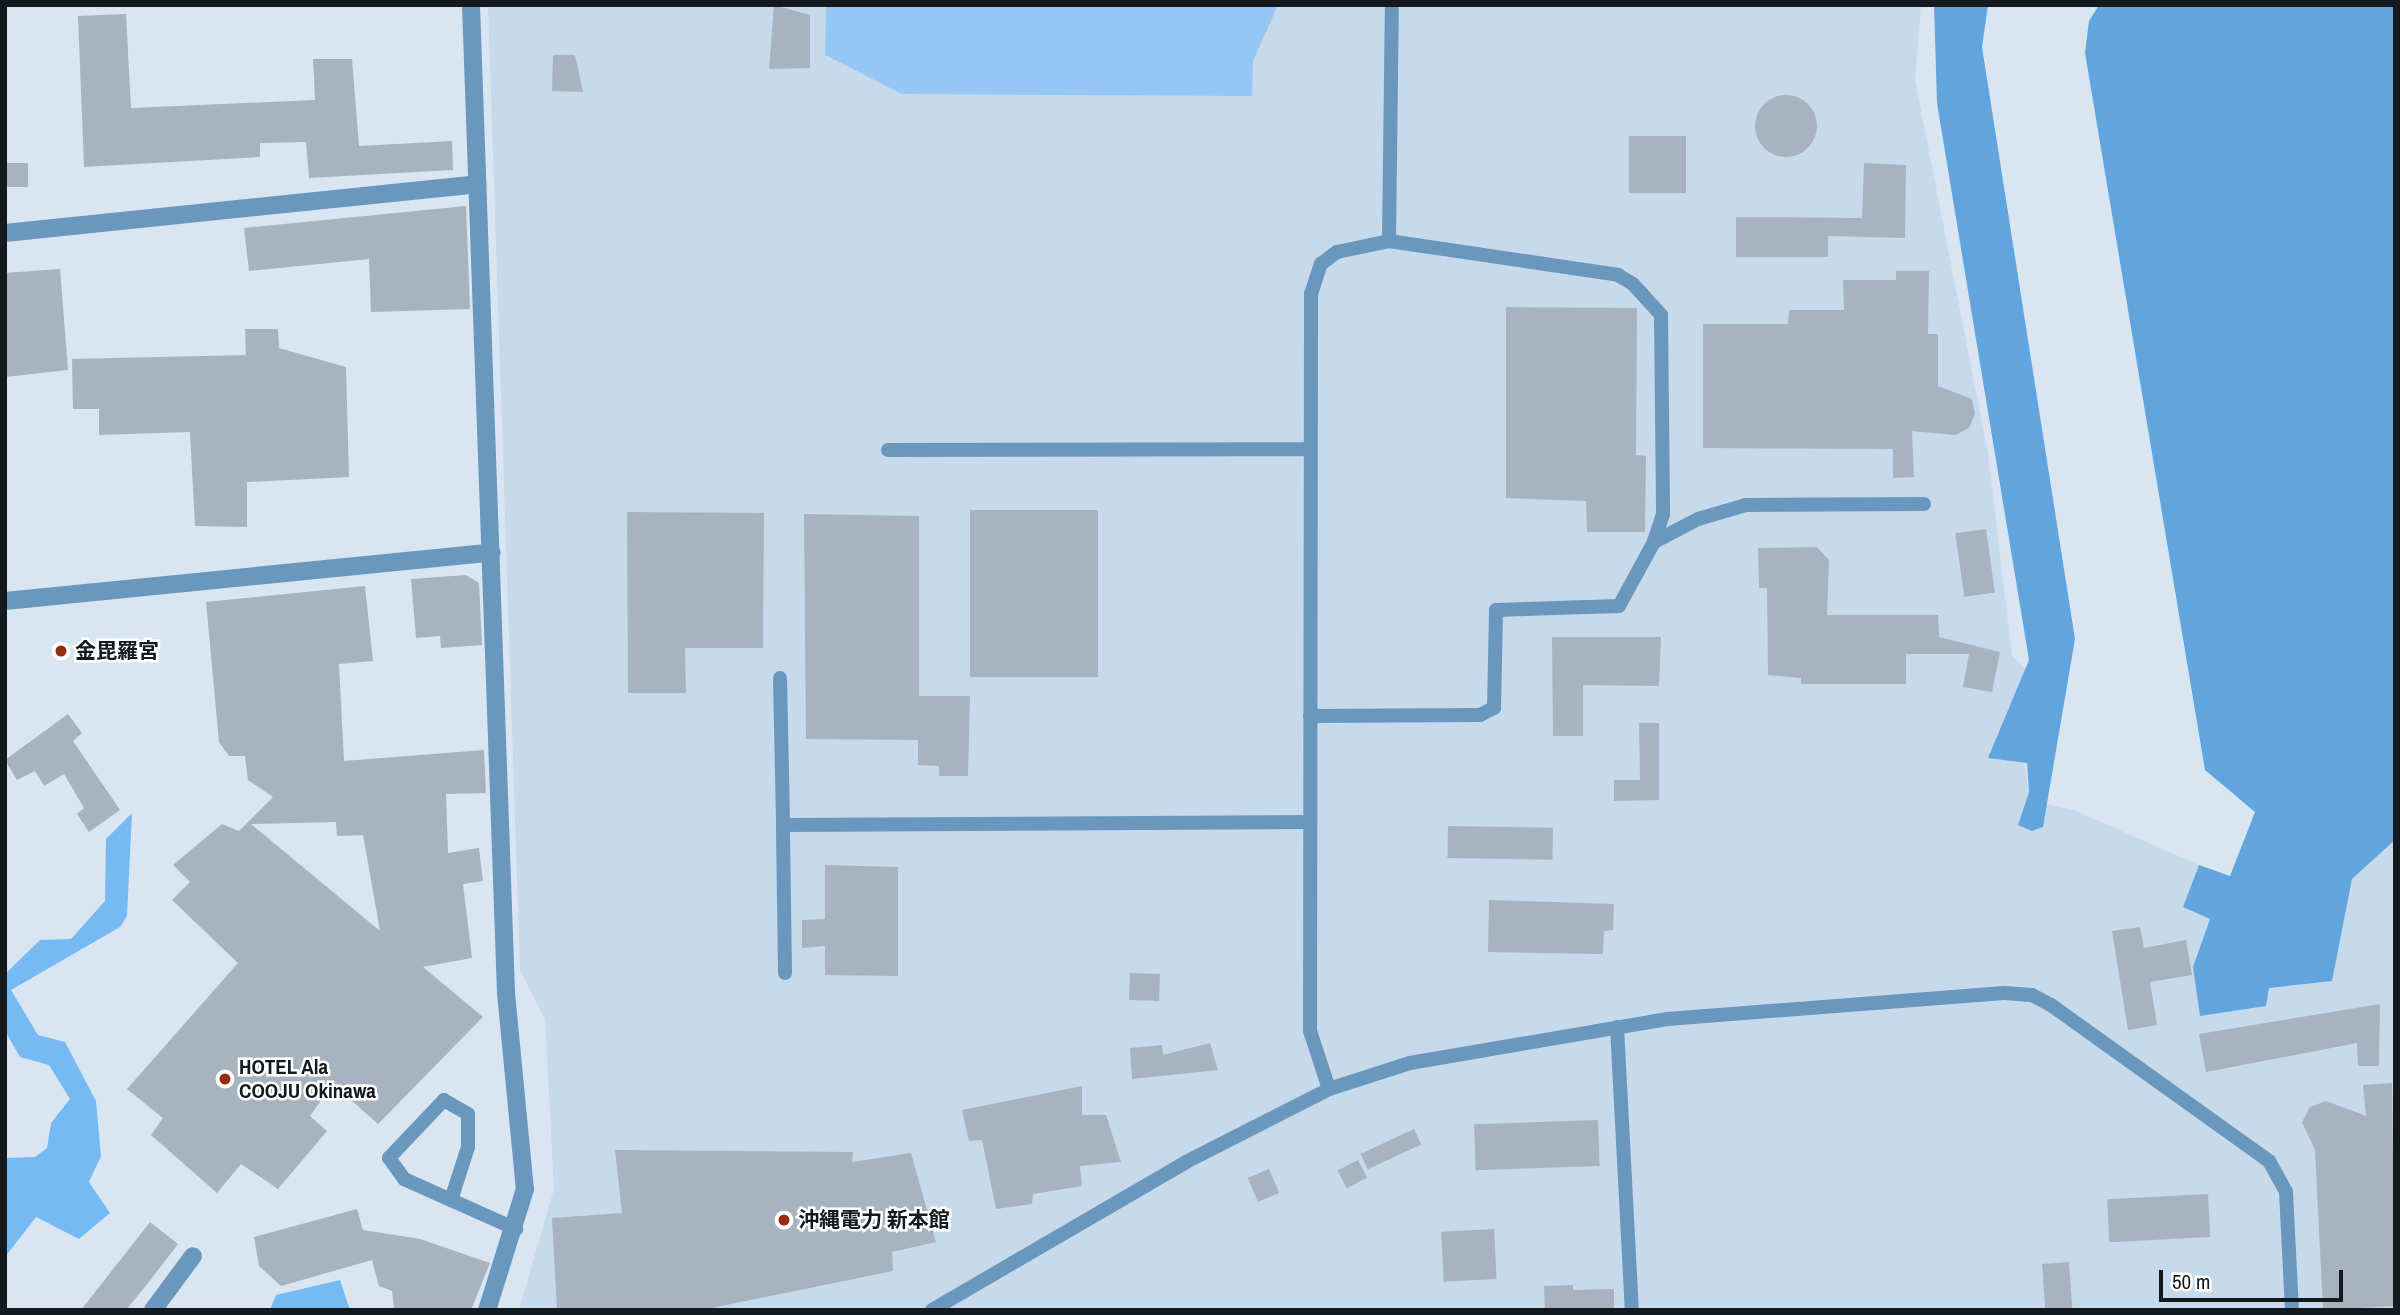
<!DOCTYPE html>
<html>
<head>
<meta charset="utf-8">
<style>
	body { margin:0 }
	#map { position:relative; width:2400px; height:1315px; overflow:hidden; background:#d9e6f2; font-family:"Archivo Narrow","Noto Sans JP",sans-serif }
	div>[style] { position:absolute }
	.built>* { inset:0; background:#c7daeb }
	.green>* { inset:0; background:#95c7f4 }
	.forest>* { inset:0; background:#76baf4 }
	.water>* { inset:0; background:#62a5de }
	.building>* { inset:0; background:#a7b3bf; transform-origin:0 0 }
	.round { border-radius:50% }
	.lane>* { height:14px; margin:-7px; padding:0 7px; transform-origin:7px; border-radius:7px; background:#6a97bd }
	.street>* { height:18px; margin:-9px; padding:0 9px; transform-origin:9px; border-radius:9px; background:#6a97bd }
	.dots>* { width:19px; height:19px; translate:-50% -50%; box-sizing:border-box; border:4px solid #fff; border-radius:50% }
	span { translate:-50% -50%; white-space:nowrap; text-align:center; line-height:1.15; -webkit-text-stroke:5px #fff; paint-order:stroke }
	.poi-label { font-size:21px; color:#14191d; font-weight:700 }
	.left { translate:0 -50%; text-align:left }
	.frame { position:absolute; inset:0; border:7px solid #14191d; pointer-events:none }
	.scale { position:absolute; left:2159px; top:1270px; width:184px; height:32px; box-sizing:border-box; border:4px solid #14191d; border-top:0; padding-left:9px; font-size:21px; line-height:24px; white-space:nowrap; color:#14191d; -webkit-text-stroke:5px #fff; paint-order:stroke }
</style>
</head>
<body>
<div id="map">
	<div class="built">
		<div style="clip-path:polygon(488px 5px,1921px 5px,1915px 80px,1988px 453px,2012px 656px,2026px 669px,2014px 701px,2029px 792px,2018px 825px,2043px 827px,2045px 804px,2074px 810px,2199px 865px,2183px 907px,2210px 919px,2268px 988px,2345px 901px,2352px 879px,2395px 840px,2395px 1310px,519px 1310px,554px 1189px,545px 1019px,520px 970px)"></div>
	</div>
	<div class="green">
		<div style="clip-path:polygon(826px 5px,1278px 5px,1253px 61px,1252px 96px,902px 94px,825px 55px)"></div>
	</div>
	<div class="forest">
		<div style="clip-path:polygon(132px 813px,127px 916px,120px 927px,11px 990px,38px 1035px,65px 1042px,96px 1101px,101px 1156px,89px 1182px,110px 1213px,79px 1239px,36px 1217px,5px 1257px,5px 1158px,35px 1157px,47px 1148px,51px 1123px,70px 1099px,49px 1065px,20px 1057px,5px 1031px,5px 974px,40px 940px,71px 939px,105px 901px,106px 839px)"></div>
		<div style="clip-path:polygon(340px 1280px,350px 1310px,270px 1310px,276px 1295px)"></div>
	</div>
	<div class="water">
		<div style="clip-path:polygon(1934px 5px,1988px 5px,1982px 47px,2075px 639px,2043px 827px,2032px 831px,2018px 825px,2029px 792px,2027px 763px,1988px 758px,2029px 660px,1937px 103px)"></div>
		<div style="clip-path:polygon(2099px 5px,2395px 5px,2395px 840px,2352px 879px,2332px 981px,2269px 988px,2266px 1006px,2200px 1016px,2193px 967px,2210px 919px,2183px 907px,2199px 865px,2230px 876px,2255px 812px,2205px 770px,2085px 53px,2089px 21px)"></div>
	</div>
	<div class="building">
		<div style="clip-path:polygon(774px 5px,810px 15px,810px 68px,769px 69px)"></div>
		<div style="clip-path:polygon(126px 14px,131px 108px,315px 100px,313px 59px,352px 59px,359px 146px,452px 141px,453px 170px,309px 178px,306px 142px,260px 143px,260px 157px,84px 167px,78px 16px)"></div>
		<div style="clip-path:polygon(553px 55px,575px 55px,583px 92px,552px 91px)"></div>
		<div class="round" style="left:1755px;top:95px;width:62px;height:62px"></div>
		<div style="left:1629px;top:136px;width:57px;height:57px"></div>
		<div style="left:28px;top:163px;width:24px;height:23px;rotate:90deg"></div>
		<div style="clip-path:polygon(1864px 163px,1906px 165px,1905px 238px,1828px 236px,1828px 257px,1736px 257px,1736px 217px,1862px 218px)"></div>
		<div style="clip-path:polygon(466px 206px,470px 309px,371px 312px,369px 259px,249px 271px,244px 228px)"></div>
		<div style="clip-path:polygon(60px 269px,68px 370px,5px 377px,5px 273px)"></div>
		<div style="clip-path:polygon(1896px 271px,1929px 271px,1928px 334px,1938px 334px,1938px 386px,1972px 399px,1975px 414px,1969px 428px,1955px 435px,1912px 431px,1914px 477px,1893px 478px,1893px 449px,1703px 448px,1703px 324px,1788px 324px,1789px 310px,1844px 310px,1843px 280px,1896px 280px)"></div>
		<div style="clip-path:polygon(1506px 307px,1637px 308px,1636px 455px,1646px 456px,1645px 532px,1587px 532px,1586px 501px,1506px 498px)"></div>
		<div style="clip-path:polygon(245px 329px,278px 329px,279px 348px,346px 367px,349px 477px,247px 482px,247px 527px,195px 526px,190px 432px,99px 435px,99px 409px,73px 409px,72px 359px,246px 355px)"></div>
		<div style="left:970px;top:510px;width:128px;height:167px"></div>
		<div style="clip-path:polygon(627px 512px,764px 513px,763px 648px,685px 648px,686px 693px,628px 693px)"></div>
		<div style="clip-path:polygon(804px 514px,919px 516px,919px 696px,970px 696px,968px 776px,939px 776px,939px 766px,918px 765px,918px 740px,806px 739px)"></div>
		<div style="left:1986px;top:529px;width:64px;height:31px;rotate:82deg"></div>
		<div style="clip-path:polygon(1817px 547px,1829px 560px,1827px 615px,1938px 615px,1939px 637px,2000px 652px,1992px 692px,1963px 687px,1969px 654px,1906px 654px,1906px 684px,1801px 684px,1801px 678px,1768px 675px,1767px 588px,1759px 588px,1758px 548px)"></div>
		<div style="clip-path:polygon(466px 575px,479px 583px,482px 645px,441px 648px,440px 636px,416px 638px,411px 579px)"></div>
		<div style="clip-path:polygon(evenodd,365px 586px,373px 661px,339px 664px,344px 761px,484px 750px,486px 793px,446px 794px,448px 853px,479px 848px,483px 881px,463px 884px,472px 958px,423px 967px,483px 1017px,378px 1124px,333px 1084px,310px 1116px,327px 1131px,278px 1189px,241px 1164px,217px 1193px,151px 1135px,163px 1118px,127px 1089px,238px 963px,172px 900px,190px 882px,173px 865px,222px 824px,239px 831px,273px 797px,248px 780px,245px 756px,229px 756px,219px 742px,206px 602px,365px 586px,336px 822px,337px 836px,363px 835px,380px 931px,251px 824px,336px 822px)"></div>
		<div style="clip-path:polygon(1552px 637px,1661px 637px,1659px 686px,1583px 685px,1583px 736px,1553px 736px)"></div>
		<div style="clip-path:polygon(68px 714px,82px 733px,73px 741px,120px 810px,89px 832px,77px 814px,84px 808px,64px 774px,44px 786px,35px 771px,17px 780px,5px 760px)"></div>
		<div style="clip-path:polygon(1639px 723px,1659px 723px,1659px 800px,1614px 801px,1614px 780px,1640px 780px)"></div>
		<div style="left:1448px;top:826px;width:105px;height:32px;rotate:1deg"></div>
		<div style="clip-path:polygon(825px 865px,898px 867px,898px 976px,825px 975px,825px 946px,802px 948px,802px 920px,825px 919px)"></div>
		<div style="clip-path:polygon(1489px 900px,1614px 904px,1613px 930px,1604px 931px,1603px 954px,1488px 952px)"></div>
		<div style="clip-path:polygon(2140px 927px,2144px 948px,2186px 940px,2192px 975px,2150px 982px,2157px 1025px,2128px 1030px,2112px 931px)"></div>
		<div style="left:1130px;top:973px;width:30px;height:27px;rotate:2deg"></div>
		<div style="clip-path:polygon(2380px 1004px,2379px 1066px,2358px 1066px,2357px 1043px,2206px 1072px,2199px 1034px)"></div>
		<div style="clip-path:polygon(1210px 1043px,1218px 1070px,1132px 1079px,1130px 1048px,1162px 1045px,1163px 1055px)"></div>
		<div style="clip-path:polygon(2392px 1083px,2395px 1306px,2323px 1310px,2315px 1150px,2302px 1122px,2310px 1107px,2326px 1101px,2366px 1116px,2363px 1085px)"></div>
		<div style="clip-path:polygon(1082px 1086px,1082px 1115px,1106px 1115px,1121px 1162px,1080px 1166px,1082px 1186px,1033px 1194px,1032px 1204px,996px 1209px,982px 1140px,969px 1141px,962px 1110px)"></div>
		<div style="left:1598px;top:1120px;width:46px;height:124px;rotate:88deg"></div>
		<div style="left:1414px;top:1129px;width:17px;height:59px;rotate:65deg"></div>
		<div style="clip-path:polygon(615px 1150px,853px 1152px,852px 1162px,911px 1153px,936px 1242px,892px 1252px,893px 1271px,702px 1310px,557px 1310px,552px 1218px,622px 1213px)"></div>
		<div style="left:1358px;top:1160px;width:20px;height:23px;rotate:63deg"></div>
		<div style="left:1269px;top:1169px;width:26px;height:23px;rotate:67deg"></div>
		<div style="left:2208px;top:1194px;width:43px;height:101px;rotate:87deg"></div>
		<div style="clip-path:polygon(357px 1209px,363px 1230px,420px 1239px,490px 1263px,471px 1310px,394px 1310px,392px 1291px,379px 1286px,372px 1260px,281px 1286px,259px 1266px,254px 1237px)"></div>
		<div style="clip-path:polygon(150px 1222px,178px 1244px,149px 1282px,126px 1310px,81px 1310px)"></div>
		<div style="left:1494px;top:1229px;width:50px;height:53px;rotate:87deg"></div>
		<div style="left:2069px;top:1262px;width:48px;height:27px;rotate:86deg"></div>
		<div style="clip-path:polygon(1573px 1285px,1573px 1290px,1614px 1289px,1614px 1310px,1545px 1310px,1544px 1286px)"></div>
	</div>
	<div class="lane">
		<div style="left:1389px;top:241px;width:236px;rotate:-89.3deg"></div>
		<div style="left:888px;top:450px;width:422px;rotate:-0.1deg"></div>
		<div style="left:780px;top:678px;width:147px;rotate:88.8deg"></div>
		<div style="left:1310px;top:716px;width:170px;rotate:-0.3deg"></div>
		<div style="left:1480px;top:715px;width:16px;rotate:-27deg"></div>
		<div style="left:1494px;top:708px;width:98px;rotate:-88.8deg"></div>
		<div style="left:1496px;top:610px;width:123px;rotate:-1.9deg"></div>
		<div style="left:1619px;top:606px;width:73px;rotate:-61.3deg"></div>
		<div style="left:1654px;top:542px;width:50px;rotate:-27.6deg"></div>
		<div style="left:1698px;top:519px;width:50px;rotate:-16.3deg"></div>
		<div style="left:1746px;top:505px;width:178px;rotate:-0.3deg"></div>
		<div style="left:785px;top:973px;width:148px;rotate:-90.8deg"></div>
		<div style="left:783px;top:825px;width:527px;rotate:-0.33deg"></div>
		<div style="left:1617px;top:1027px;width:283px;rotate:87deg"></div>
		<div style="left:1329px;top:1089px;width:61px;rotate:-108.1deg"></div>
		<div style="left:1310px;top:1031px;width:737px;rotate:-89.92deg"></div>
		<div style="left:1311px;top:294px;width:32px;rotate:-72deg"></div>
		<div style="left:1321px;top:264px;width:20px;rotate:-37deg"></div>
		<div style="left:1337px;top:252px;width:53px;rotate:-11.9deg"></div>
		<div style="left:1389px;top:241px;width:232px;rotate:8.4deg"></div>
		<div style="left:1618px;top:275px;width:17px;rotate:31deg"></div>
		<div style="left:1633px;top:284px;width:42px;rotate:47.9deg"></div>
		<div style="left:1661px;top:315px;width:199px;rotate:89.4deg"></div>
		<div style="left:1663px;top:514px;width:29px;rotate:108deg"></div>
		<div style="left:451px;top:1200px;width:56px;rotate:-72.2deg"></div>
		<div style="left:468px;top:1147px;width:33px;rotate:-90deg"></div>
		<div style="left:468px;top:1114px;width:28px;rotate:-150deg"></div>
		<div style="left:444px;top:1100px;width:80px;rotate:133.5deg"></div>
		<div style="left:389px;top:1158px;width:26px;rotate:54deg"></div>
		<div style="left:404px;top:1179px;width:123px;rotate:24.1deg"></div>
		<div style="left:932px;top:1310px;width:294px;rotate:-30.2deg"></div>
		<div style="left:1186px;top:1162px;width:161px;rotate:-27deg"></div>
		<div style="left:1329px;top:1089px;width:85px;rotate:-17.8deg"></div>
		<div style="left:1410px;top:1063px;width:261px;rotate:-9.7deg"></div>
		<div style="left:1667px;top:1019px;width:338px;rotate:-4.4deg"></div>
		<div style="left:2004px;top:993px;width:28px;rotate:4deg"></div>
		<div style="left:2032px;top:995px;width:21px;rotate:28deg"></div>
		<div style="left:2051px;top:1005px;width:268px;rotate:35.6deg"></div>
		<div style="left:2269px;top:1161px;width:35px;rotate:61deg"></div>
		<div style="left:2286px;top:1192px;width:118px;rotate:87.1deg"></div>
	</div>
	<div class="street">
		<div style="left:471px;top:5px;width:989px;rotate:87.97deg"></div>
		<div style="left:506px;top:993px;width:197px;rotate:84.5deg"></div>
		<div style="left:525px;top:1189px;width:127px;rotate:107.4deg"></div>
		<div style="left:5px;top:233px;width:475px;rotate:-5.9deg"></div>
		<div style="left:5px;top:601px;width:489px;rotate:-5.7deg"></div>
		<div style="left:153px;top:1310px;width:67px;rotate:-53.5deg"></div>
	</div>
	<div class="dots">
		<div style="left:61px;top:651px;background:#952e10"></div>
		<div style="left:225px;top:1079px;background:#952e10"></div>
		<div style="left:784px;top:1220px;background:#952e10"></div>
	</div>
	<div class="poi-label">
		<span class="left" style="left:75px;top:651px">金毘羅宮</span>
		<span class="left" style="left:239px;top:1079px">HOTEL Ala<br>COOJU Okinawa</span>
		<span class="left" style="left:798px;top:1220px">沖縄電力 新本館</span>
	</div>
	<div class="frame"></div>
	<div class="scale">50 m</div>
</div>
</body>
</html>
